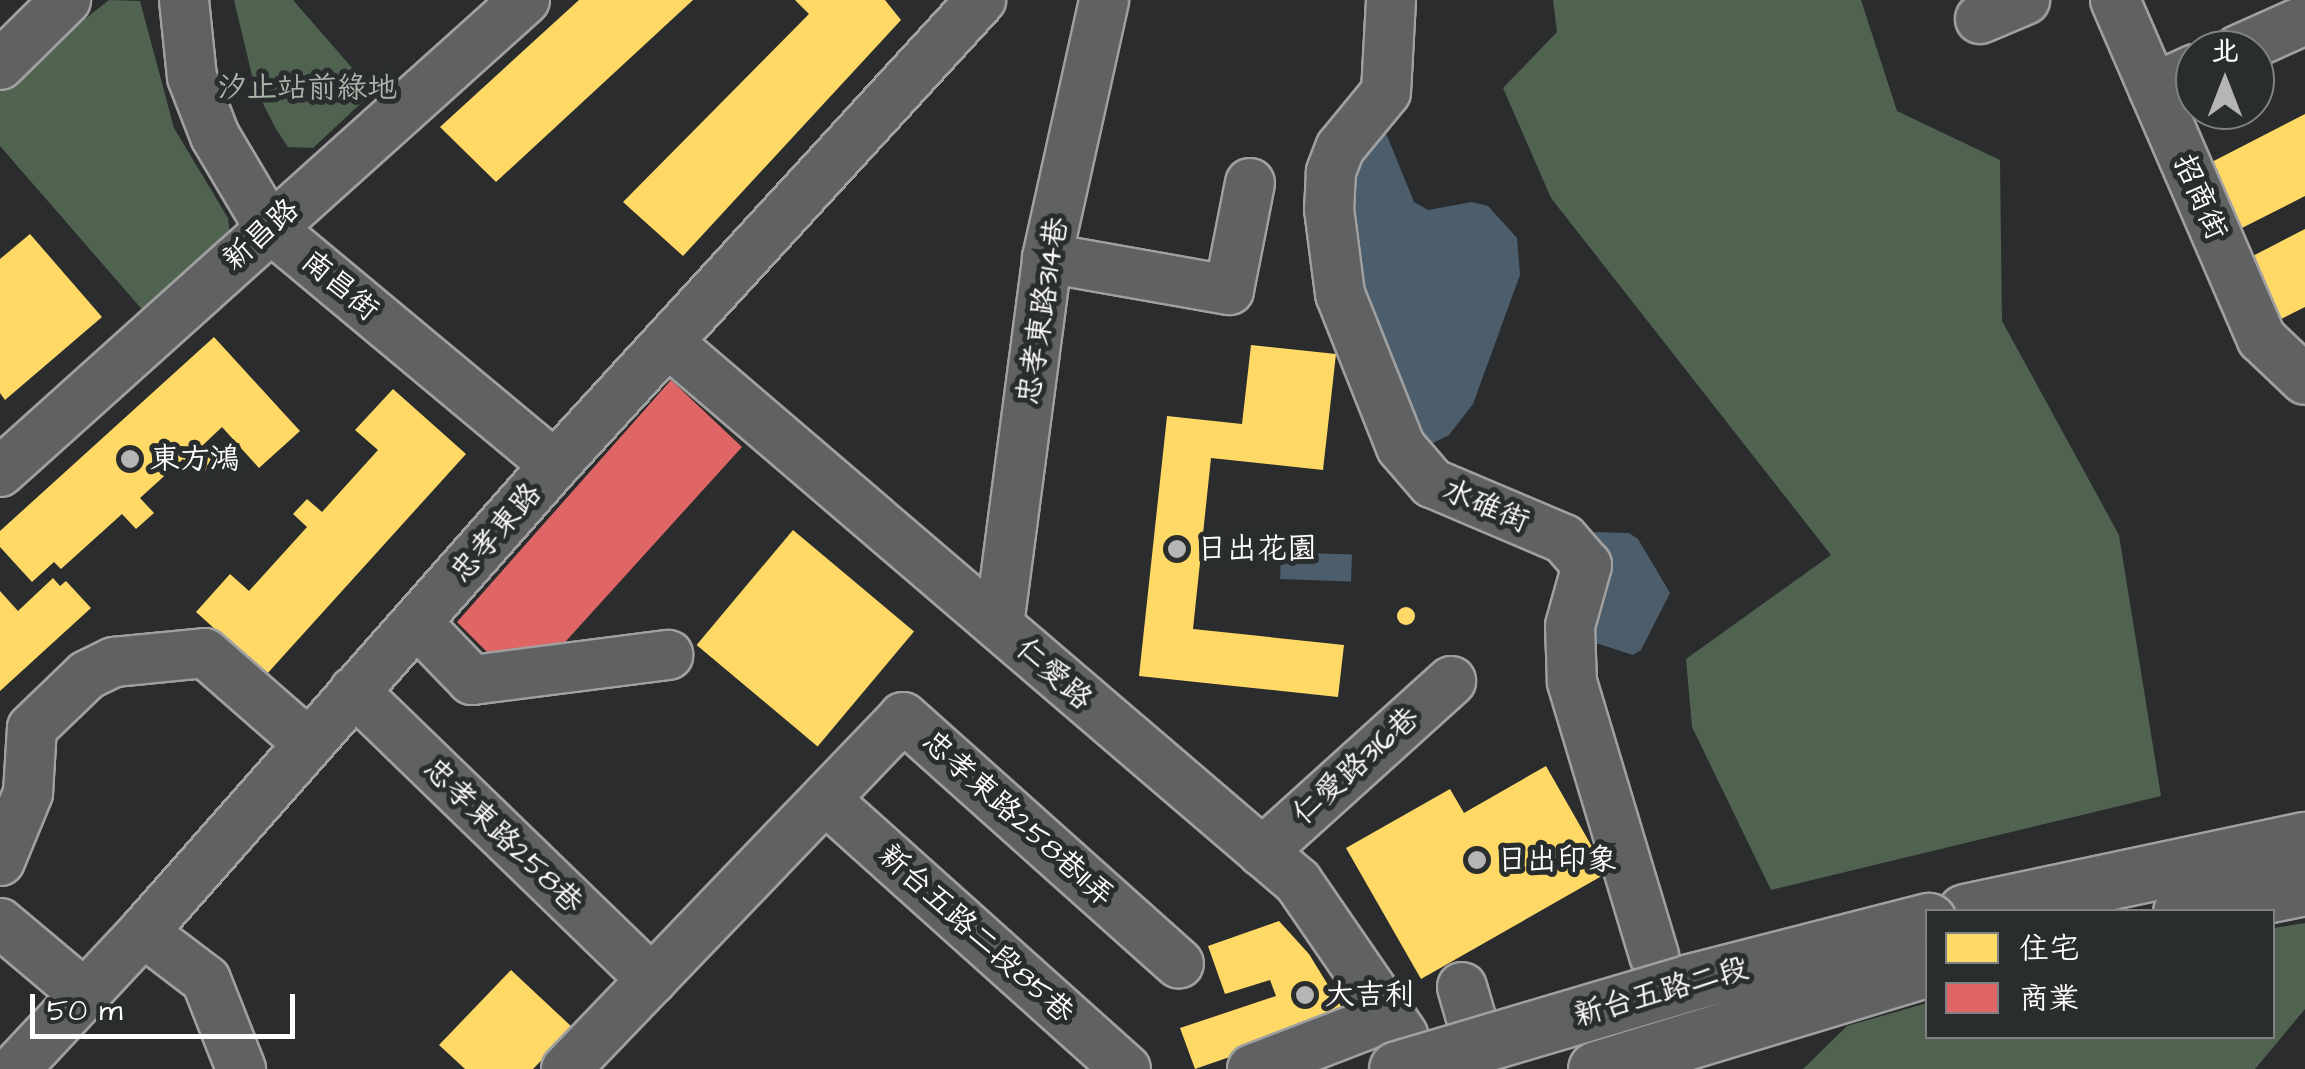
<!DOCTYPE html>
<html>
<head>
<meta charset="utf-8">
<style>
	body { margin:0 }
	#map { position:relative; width:2305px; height:1069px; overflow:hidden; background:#2b2c2d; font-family:"Architects Daughter","LXGW WenKai TC",sans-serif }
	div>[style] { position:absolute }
	.green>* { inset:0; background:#506250 }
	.water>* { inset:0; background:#4c5d6b; transform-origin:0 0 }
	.homes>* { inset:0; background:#ffd966; transform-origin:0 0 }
	.round { border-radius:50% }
	.shops>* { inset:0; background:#e06666 }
	.roads { filter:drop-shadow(2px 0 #a0a0a0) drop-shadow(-2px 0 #a0a0a0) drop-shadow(0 2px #a0a0a0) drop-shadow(0 -2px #a0a0a0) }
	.minor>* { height:48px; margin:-24px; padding:0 24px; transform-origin:24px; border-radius:24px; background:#606162 }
	.major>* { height:55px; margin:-27.5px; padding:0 27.5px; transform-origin:27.5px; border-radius:27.5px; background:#606162 }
	.bridges { filter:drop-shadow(2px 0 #a0a0a0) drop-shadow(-2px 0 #a0a0a0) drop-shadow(0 2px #a0a0a0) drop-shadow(0 -2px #a0a0a0) }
	.major-bridge>* { height:55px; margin:-27.5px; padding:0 27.5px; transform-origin:27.5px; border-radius:27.5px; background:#606162 }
	.dots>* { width:28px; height:28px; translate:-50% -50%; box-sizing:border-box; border:5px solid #2a2d2e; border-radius:50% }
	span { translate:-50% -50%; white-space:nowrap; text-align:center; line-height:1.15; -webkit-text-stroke:10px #2a2d2e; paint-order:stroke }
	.park-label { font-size:30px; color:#aab5aa }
	.street-label { font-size:30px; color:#fff }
	.poi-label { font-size:30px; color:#fff }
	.left { translate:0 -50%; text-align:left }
	.legend { position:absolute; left:1925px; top:909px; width:350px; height:130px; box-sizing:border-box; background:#2a2d2e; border:2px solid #7f8182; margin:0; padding:12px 18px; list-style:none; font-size:30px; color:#fff }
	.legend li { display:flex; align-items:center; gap:20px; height:50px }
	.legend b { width:50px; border:2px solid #7f8182 }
	.north { position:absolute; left:2175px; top:30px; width:100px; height:100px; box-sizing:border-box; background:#2a2d2e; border:2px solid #7f8182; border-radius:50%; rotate:0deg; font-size:28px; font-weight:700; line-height:40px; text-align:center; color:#fff }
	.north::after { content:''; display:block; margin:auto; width:35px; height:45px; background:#b5b5b6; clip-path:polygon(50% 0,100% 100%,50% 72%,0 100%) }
	.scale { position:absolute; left:30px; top:994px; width:265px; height:45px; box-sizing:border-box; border:5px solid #fff; border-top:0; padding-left:12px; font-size:30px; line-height:35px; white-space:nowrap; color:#fff; -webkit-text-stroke:8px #2a2d2e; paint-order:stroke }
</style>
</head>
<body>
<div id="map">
	<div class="green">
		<div style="clip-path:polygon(109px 0,140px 1px,174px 128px,228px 218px,230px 234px,146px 314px,0 146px,0 86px)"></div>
		<div style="clip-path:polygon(234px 0,293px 0,373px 92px,313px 148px,288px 147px,276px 129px,255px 88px)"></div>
		<div style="clip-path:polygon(1553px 0,1861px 0,1897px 111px,2000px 160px,2002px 321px,2119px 535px,2161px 796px,1771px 890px,1692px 727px,1686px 659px,1831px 555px,1551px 198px,1503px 88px,1557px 32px)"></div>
		<div style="clip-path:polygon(2305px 923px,2305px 1009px,2255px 1069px,1803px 1069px,1847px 1026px,1927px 1003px,1928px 1036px,2272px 1036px,2273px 928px)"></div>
	</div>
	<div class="water">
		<div style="clip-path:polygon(1379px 116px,1414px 202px,1428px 210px,1472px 202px,1488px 206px,1517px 238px,1520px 275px,1473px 404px,1449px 435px,1421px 449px,1351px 294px,1342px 179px)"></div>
		<div style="clip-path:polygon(1595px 532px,1629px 533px,1638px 539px,1670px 593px,1641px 650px,1633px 655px,1599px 644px,1576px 644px,1587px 541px)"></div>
		<div style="left:1281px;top:552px;width:71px;height:27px;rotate:2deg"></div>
	</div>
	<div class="homes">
		<div style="clip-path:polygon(579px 0,693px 0,496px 182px,440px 127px)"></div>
		<div style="clip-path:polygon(795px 0,885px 0,901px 20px,683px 256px,623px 202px,809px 14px)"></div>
		<div style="clip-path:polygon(2305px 114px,2305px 196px,2238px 230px,2204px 166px)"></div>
		<div style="clip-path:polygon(2305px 229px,2305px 307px,2279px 320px,2247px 259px)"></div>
		<div style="clip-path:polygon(30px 234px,102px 317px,5px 400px,0 393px,0 259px)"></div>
		<div style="clip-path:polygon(214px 337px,300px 431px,259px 468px,222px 427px,203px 445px,217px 460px,199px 476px,183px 459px,140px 498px,154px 513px,136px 529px,122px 514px,61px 569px,54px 562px,32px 582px,0 547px,0 531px)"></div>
		<div style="clip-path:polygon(1251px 345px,1336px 354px,1323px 470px,1211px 458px,1193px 629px,1344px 645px,1338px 697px,1139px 676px,1167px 416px,1242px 424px)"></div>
		<div style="clip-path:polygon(393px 389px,466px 454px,266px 675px,196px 612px,230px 574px,249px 591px,307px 527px,293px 514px,307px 499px,322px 512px,378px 450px,355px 430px)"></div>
		<div style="left:793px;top:530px;width:158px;height:150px;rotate:40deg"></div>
		<div style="clip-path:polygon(53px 578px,60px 586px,66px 581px,91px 608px,0 691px,0 591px,18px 611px)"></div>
		<div class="round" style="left:1397px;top:607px;width:18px;height:18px"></div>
		<div style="clip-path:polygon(1546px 766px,1607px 873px,1421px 979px,1346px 848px,1450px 789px,1464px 813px)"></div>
		<div style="clip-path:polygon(1279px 921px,1309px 954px,1347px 1016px,1195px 1069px,1180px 1028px,1276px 996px,1270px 980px,1225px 994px,1208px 946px)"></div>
		<div style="clip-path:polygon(511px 970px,573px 1028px,533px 1069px,465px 1069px,439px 1045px)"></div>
	</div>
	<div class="shops">
		<div style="clip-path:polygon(671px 380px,742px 447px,557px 651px,491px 656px,457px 622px)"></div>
	</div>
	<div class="roads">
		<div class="minor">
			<div style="left:184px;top:0;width:77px;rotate:84.1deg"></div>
			<div style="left:192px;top:77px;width:63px;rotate:68.7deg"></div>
			<div style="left:215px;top:136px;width:106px;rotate:59.3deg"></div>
			<div style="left:269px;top:227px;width:372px;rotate:39.8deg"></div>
			<div style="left:1391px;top:0;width:92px;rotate:93.1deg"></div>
			<div style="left:1386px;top:92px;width:72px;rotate:129.4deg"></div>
			<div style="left:1340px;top:148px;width:26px;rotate:111deg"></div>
			<div style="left:1331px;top:172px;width:37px;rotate:93deg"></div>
			<div style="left:1329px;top:209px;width:86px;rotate:82.6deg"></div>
			<div style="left:1340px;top:294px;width:165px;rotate:68.3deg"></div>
			<div style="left:1401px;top:447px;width:48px;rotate:49.3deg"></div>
			<div style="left:1432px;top:483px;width:143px;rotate:23deg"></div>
			<div style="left:1564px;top:539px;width:35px;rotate:49deg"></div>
			<div style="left:1587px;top:565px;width:63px;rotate:105.6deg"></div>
			<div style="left:1570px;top:626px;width:56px;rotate:88deg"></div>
			<div style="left:1572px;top:682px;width:286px;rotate:73.3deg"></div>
			<div style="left:2115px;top:0;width:369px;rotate:66.6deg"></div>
			<div style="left:2262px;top:339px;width:59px;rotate:43.6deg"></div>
			<div style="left:1980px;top:19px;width:49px;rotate:-22.9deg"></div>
			<div style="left:2238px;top:50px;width:73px;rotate:-24.1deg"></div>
			<div style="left:0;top:65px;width:93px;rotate:-44.6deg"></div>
			<div style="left:2153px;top:88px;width:46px;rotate:-24.3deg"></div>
			<div style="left:1047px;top:258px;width:185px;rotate:10deg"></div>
			<div style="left:1229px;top:290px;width:109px;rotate:-78.9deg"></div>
			<div style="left:670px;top:344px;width:827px;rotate:40.59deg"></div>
			<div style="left:1298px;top:882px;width:186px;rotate:55.5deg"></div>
			<div style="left:0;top:472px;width:706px;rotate:-41.96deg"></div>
			<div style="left:418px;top:624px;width:78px;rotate:46deg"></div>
			<div style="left:472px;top:680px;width:198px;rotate:-7.3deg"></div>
			<div style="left:999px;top:625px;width:370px;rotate:-82.5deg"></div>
			<div style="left:1047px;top:258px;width:264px;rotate:-77.5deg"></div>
			<div style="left:354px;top:691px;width:415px;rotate:44.1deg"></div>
			<div style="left:826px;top:800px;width:403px;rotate:41.9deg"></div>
			<div style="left:1262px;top:852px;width:255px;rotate:-42.1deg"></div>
			<div style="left:0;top:861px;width:74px;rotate:-67.6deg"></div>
			<div style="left:28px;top:793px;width:65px;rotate:-86.5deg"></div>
			<div style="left:32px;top:728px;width:76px;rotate:-43.9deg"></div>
			<div style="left:87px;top:675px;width:30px;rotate:-26deg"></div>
			<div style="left:114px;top:662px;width:91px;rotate:-5.6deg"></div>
			<div style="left:205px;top:653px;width:138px;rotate:41.2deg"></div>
			<div style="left:0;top:923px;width:109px;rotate:40.1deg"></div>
			<div style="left:143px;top:932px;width:79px;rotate:37.3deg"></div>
			<div style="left:206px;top:980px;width:96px;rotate:68.5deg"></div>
			<div style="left:1462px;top:987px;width:60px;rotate:73.7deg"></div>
			<div style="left:15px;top:1069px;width:187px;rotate:-46.9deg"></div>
			<div style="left:143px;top:932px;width:623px;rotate:-48.58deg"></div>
			<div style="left:555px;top:465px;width:631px;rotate:-47.51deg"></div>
			<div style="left:566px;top:1069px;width:487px;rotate:-46.2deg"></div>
			<div style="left:903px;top:717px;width:370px;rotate:41.8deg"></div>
			<div style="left:1252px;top:1069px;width:148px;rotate:-21deg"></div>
		</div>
		<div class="major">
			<div style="left:1965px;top:912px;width:348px;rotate:-12deg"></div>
			<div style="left:2181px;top:912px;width:126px;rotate:-11.4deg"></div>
		</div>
	</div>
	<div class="bridges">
		<div class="major-bridge">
			<div style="left:1397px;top:1069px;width:306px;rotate:-16.5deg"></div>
			<div style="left:1690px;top:982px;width:246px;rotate:-14.4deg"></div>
			<div style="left:1596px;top:1069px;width:347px;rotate:-16.9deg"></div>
		</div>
	</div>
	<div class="dots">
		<div style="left:130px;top:459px;background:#b5b5b6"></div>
		<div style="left:1177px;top:549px;background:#b5b5b6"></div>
		<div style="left:1477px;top:860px;background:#b5b5b6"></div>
		<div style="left:1305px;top:995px;background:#b5b5b6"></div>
	</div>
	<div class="park-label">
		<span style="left:307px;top:88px">汐止站前綠地</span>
	</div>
	<div class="street-label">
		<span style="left:2200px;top:197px;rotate:66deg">招商街</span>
		<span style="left:261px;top:235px;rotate:-42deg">新昌路</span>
		<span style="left:340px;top:286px;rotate:40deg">南昌街</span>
		<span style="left:1043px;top:311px;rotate:-81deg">忠孝東路314巷</span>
		<span style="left:1486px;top:506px;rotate:23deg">水碓街</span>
		<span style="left:496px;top:533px;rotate:-49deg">忠孝東路</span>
		<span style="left:1054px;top:674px;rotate:42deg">仁愛路</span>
		<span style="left:1356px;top:766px;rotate:-42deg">仁愛路316巷</span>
		<span style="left:1018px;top:819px;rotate:42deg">忠孝東路258巷11弄</span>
		<span style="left:503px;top:836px;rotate:44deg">忠孝東路258巷</span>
		<span style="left:976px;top:934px;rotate:42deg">新台五路二段85巷</span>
		<span style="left:1661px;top:992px;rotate:-16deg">新台五路二段</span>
	</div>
	<div class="poi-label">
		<span class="left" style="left:150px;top:459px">東方鴻</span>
		<span class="left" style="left:1197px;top:549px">日出花園</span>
		<span class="left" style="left:1497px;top:860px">日出印象</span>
		<span class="left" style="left:1325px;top:995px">大吉利</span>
	</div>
	<ul class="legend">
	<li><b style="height:28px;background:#ffd966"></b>住宅</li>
	<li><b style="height:28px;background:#e06666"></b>商業</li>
	</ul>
	<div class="north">北</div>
	<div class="scale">50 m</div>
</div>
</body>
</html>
